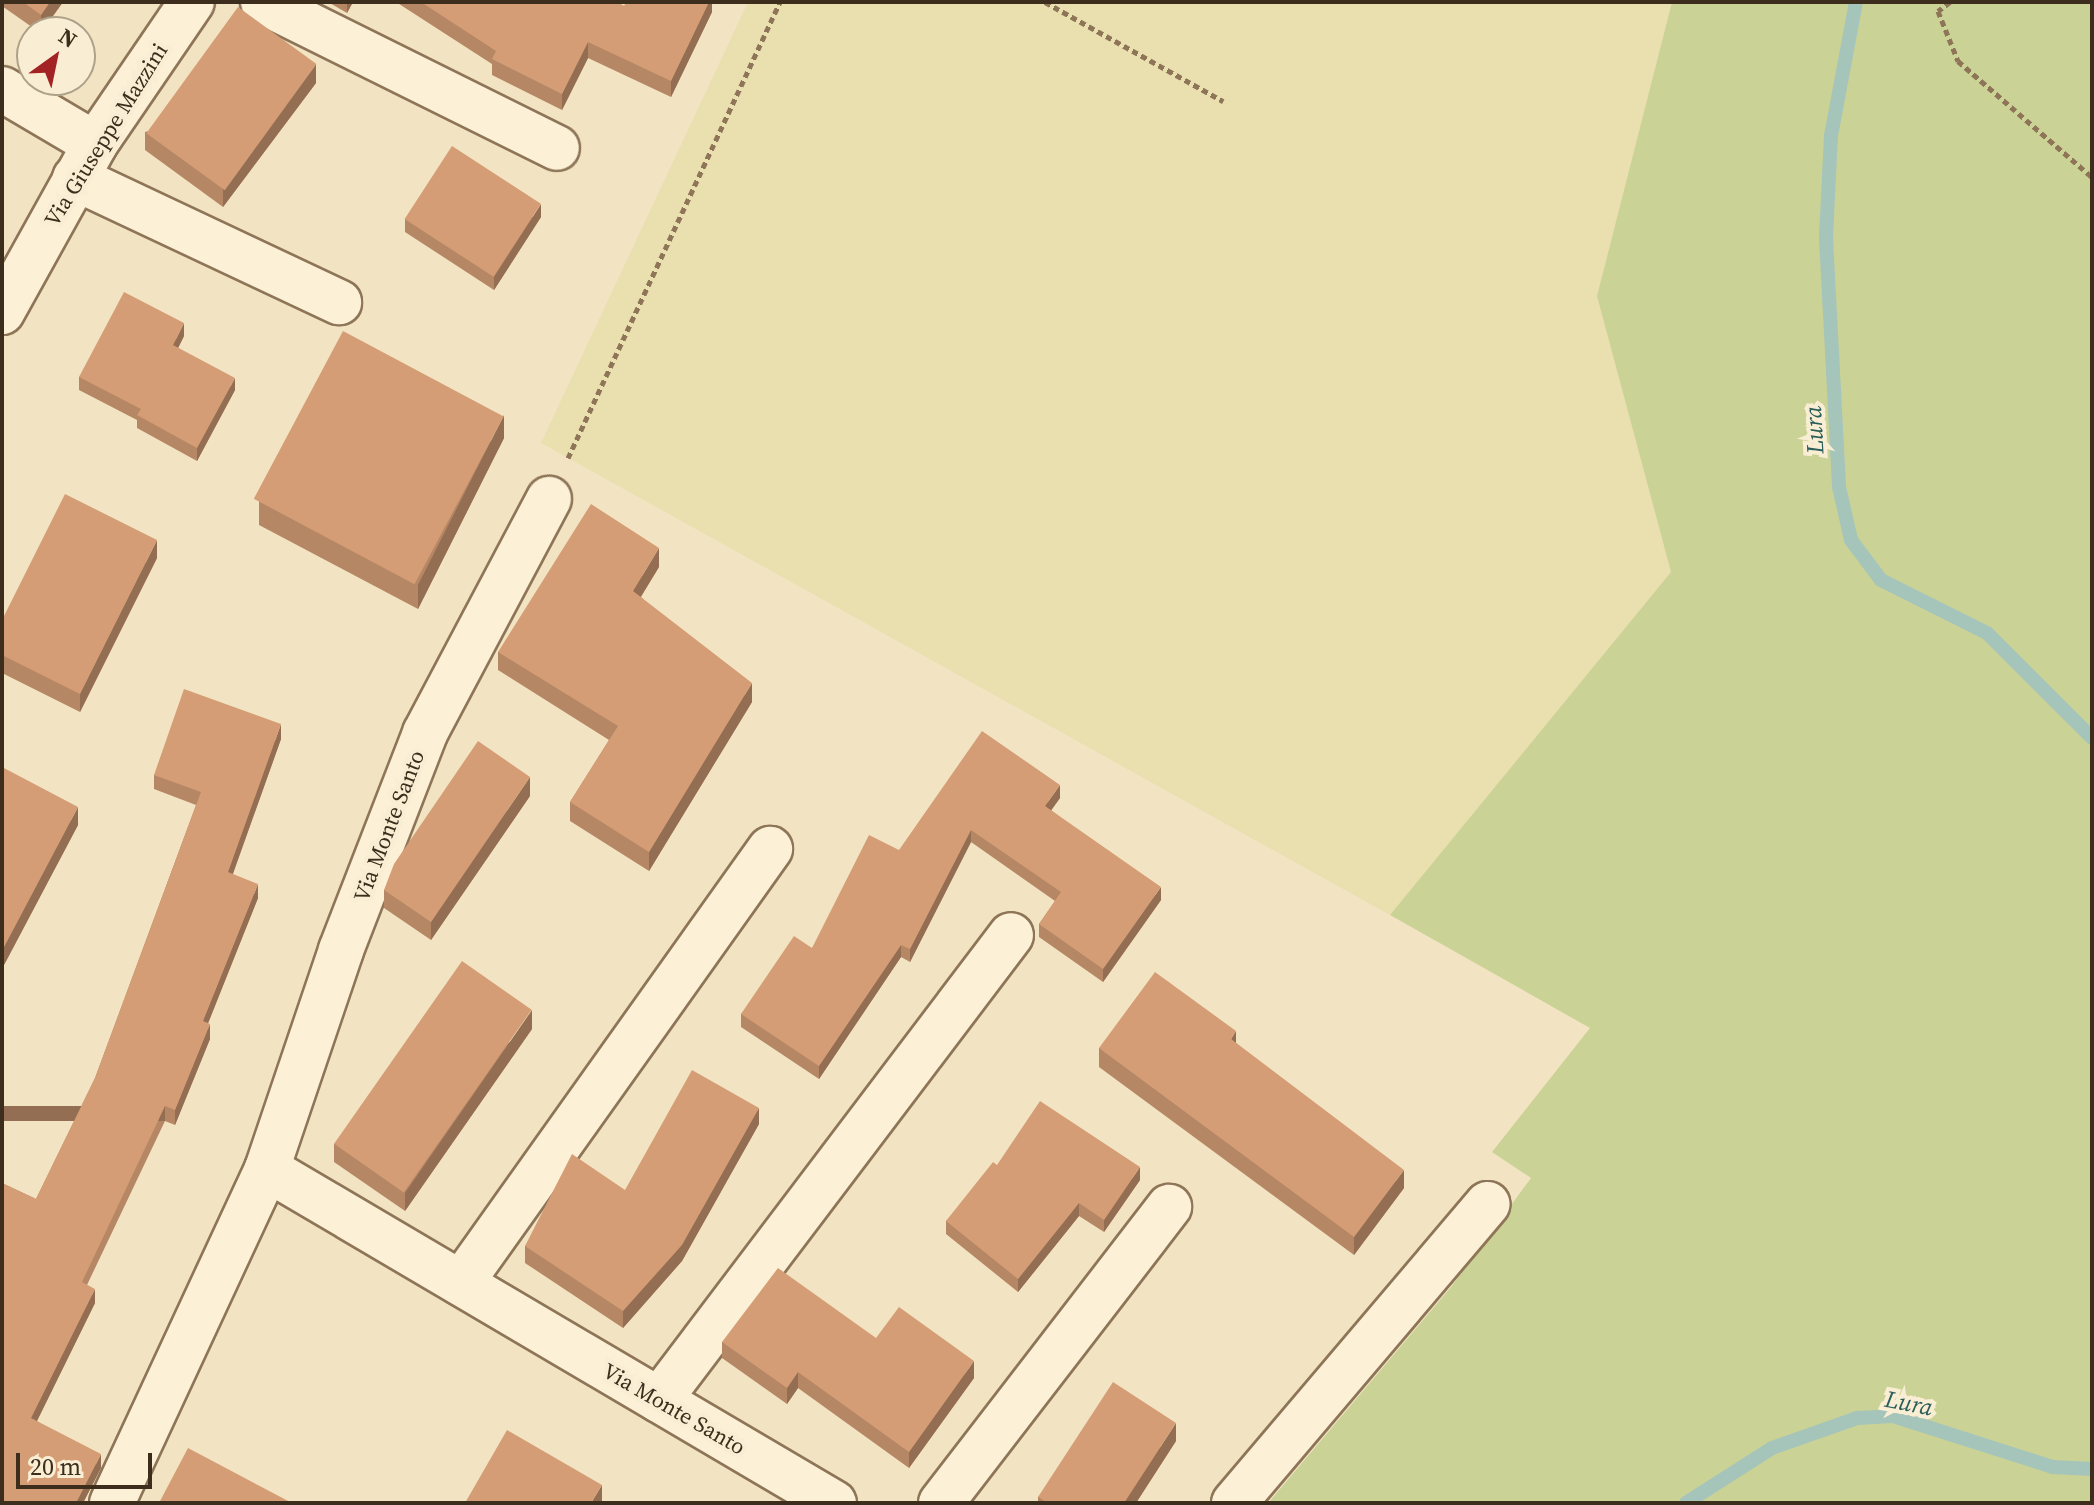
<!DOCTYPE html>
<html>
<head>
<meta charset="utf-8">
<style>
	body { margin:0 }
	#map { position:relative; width:2094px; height:1505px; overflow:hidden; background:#f2e4c3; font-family:"Source Serif 4",serif }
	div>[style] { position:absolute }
	.farmland>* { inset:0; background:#e9dfaf }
	.green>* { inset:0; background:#cbd295 }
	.stream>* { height:14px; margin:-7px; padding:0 7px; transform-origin:7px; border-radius:7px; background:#a5c5bb }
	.path>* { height:5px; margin-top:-2.5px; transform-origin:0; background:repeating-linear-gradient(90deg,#8e7558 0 6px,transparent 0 10px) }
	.roads { filter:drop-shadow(2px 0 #8e7558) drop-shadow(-2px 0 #8e7558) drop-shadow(0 2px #8e7558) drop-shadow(0 -2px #8e7558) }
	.minor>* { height:44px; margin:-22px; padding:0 22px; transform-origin:22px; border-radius:22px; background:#fcf1d7 }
	.wall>* { inset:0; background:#b68765 }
	.shaded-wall>* { inset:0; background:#946e52; transform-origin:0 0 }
	.building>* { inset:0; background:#d49d75; transform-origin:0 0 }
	span { translate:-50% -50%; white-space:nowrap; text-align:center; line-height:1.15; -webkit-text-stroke:8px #f9eed3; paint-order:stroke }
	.street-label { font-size:22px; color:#3d2d1d }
	.water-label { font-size:24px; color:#2b5e5b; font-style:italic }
	.frame { position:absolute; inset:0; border:4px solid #3d2d1d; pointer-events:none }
	.north { position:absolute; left:16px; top:16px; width:80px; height:80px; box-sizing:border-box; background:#f9eed3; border:2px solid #aea18a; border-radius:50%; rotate:33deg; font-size:22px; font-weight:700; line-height:32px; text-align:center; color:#3d2d1d }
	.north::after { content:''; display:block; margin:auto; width:28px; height:36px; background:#a32223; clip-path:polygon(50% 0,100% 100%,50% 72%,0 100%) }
	.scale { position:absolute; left:16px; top:1453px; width:136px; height:36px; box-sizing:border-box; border:4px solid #3d2d1d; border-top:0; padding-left:10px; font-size:24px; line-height:28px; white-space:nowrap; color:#3d2d1d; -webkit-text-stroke:6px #f9eed3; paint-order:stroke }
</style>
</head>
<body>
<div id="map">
	<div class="farmland">
		<div style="clip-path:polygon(748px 2px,1672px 2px,1597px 296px,1671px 572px,1390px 915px,541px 443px)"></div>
	</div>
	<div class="green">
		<div style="clip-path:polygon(1672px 2px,2092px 2px,2092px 1503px,1268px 1503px,1451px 1287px,1531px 1178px,1492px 1152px,1590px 1028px,1390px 915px,1671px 572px,1597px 296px)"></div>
	</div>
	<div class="stream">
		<div style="left:1856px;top:2px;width:135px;rotate:100.6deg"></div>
		<div style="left:1831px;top:135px;width:103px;rotate:92.8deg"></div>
		<div style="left:1826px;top:238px;width:249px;rotate:87deg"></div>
		<div style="left:1839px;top:487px;width:54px;rotate:77.2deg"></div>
		<div style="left:1851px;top:540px;width:50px;rotate:53.1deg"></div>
		<div style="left:1881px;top:580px;width:119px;rotate:26.6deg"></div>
		<div style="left:1987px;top:633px;width:148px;rotate:45deg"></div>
		<div style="left:1686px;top:1503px;width:102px;rotate:-32.6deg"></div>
		<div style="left:1772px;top:1448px;width:90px;rotate:-19.4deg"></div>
		<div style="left:1857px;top:1418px;width:36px;rotate:-3deg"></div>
		<div style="left:1893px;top:1416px;width:168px;rotate:17.7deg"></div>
		<div style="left:2053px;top:1467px;width:39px;rotate:3deg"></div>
	</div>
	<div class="path">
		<div style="left:1045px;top:2px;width:204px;rotate:29.1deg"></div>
		<div style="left:1950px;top:2px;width:15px;rotate:143deg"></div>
		<div style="left:1938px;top:11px;width:54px;rotate:68.2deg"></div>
		<div style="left:1958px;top:61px;width:177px;rotate:40.9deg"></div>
		<div style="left:568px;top:458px;width:503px;rotate:-65.07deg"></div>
	</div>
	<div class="roads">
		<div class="minor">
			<div style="left:263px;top:2px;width:328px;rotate:26.4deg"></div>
			<div style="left:2px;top:89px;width:108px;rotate:30.6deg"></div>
			<div style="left:75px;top:178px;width:292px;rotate:25.2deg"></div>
			<div style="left:2px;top:312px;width:192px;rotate:-61deg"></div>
			<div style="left:95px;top:144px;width:172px;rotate:-55.7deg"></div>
			<div style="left:267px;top:1169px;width:658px;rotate:30.5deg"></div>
			<div style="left:461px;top:1283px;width:533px;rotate:-54.55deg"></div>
			<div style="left:659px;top:1400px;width:583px;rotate:-52.87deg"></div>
			<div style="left:112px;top:1503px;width:368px;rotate:-65.1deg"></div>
			<div style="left:267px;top:1169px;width:231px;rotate:-71.3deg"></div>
			<div style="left:341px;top:950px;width:233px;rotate:-68.8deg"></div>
			<div style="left:425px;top:733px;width:265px;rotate:-62.1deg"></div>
			<div style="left:941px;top:1503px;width:374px;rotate:-52.4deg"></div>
			<div style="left:1234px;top:1503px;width:392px;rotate:-49.7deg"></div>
		</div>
	</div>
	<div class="wall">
		<div style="clip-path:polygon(2px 2px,63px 2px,42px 32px,39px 32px,2px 6px)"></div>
		<div style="clip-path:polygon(328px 2px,353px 2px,347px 13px)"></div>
		<div style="clip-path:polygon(396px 2px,616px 2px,624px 6px,712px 2px,712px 12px,671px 97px,588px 58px,562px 110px,492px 75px,492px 64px)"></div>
		<div style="clip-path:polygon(316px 83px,223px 207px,145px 150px,145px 132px)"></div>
		<div style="clip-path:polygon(541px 217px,494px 290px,405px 232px,405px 219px)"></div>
		<div style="clip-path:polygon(184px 336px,178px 348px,235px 390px,197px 461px,137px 428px,137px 420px,79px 390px,79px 377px)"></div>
		<div style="clip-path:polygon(504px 438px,418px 609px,259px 525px,259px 501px)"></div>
		<div style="clip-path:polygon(157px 558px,80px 712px,2px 673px,2px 620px)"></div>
		<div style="clip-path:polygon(659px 567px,641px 597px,752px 702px,649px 871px,570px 821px,570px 802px,609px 740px,498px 670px,498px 652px)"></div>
		<div style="clip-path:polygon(281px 739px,233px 874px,258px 898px,208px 1023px,210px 1039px,175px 1125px,165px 1121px,87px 1285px,95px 1303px,37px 1421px,101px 1468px,83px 1503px,2px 1503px,2px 1183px,36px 1199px,95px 1078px,196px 805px,154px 789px,154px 775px)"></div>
		<div style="clip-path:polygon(2px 767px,78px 825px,4px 965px,2px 964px)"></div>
		<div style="clip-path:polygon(530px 796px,431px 940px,384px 908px,384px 890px)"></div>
		<div style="clip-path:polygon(1060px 798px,1051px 810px,1161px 900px,1103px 982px,1039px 937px,1039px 924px,1055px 901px,971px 842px,910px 962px,901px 957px,819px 1079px,741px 1027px,741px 1014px,812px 948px,899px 850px)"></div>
		<div style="clip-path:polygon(532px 1029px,405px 1211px,334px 1162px,334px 1144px)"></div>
		<div style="clip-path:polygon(1236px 1043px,1404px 1188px,1354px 1255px,1099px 1067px,1099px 1048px)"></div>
		<div style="clip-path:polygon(759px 1124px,682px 1261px,623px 1328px,525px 1263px,525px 1246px)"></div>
		<div style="clip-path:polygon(997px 1165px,1140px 1180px,1104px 1232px,1079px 1216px,1018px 1292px,946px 1234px,946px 1221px)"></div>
		<div style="clip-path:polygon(876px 1338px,974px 1378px,909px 1468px,798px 1388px,787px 1404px,722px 1358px,722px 1342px)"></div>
		<div style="clip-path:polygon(1176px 1441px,1136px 1503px,1038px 1503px,1038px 1497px)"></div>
	</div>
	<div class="shaded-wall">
		<div style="clip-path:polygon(50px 2px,63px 2px,41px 32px,41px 15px)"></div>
		<div style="clip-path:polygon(347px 2px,353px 2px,347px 13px)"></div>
		<div style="clip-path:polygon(709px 2px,712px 2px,712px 12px,671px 97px,671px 81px)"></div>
		<div style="clip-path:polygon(588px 42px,588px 58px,562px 110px,562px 94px)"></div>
		<div style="clip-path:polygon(316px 64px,316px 83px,223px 207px,223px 188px)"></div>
		<div style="clip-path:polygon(3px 116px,3px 135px,2px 137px,2px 119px)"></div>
		<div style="clip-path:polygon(541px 204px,541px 217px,494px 290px,494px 277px)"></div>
		<div style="clip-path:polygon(184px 323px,184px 336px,173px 358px,173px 345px)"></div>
		<div style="clip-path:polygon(235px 378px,235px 390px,197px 461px,197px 448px)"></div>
		<div style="clip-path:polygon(504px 415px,504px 438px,418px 609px,418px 585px)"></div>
		<div style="clip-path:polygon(157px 540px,157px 558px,80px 712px,80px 694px)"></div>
		<div style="clip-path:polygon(659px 548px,659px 567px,633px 609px,633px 591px)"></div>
		<div style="clip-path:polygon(752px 683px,752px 702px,649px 871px,649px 852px)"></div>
		<div style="clip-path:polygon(281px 724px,281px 739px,228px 887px,228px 872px)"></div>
		<div style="clip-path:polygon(530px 777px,530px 796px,431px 940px,431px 922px)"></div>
		<div style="clip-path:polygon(1060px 785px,1060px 798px,1045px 819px,1045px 806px)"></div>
		<div style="clip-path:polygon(78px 807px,78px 825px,4px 965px,4px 947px)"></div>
		<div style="clip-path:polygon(971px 830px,971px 842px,910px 962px,910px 949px)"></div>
		<div style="clip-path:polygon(258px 884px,258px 898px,203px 1036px,203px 1021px)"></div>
		<div style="clip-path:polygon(1161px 887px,1161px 900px,1103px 982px,1103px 969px)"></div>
		<div style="clip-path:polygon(901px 945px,901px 957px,819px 1079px,819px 1066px)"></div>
		<div style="clip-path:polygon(532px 1010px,532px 1029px,405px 1211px,405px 1193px)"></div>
		<div style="clip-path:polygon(210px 1024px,210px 1039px,175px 1125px,175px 1110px)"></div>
		<div style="clip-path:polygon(1236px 1031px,1236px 1050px,1231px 1039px)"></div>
		<div style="left:165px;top:1106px;width:15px;height:195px;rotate:90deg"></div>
		<div style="clip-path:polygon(759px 1108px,759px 1124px,682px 1261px,623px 1328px,623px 1311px)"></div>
		<div style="clip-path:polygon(1140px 1167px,1140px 1180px,1104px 1232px,1104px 1220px)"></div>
		<div style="clip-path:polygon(1404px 1170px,1404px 1188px,1354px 1255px,1354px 1237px)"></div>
		<div style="clip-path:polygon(1079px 1203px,1079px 1216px,1018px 1292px,1018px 1279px)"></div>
		<div style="clip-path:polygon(95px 1289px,95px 1303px,31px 1433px,31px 1418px)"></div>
		<div style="clip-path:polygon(974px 1361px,974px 1378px,909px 1468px,909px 1452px)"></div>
		<div style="clip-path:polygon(798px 1372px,798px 1388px,787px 1404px,787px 1388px)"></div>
		<div style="clip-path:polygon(1176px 1423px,1176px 1441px,1136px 1503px,1124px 1503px)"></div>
		<div style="clip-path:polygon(101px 1454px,101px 1468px,83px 1503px,76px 1503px)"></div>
		<div style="clip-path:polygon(602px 1485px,602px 1503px,591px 1503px)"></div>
	</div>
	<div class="building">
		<div style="clip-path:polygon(23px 2px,50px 2px,41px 15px)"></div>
		<div style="clip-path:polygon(421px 2px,616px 2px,624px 6px,626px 2px,709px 2px,671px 81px,588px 42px,562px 94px,492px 59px,496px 51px)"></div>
		<div style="left:238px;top:7px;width:97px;height:156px;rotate:36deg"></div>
		<div style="left:452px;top:146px;width:106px;height:87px;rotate:33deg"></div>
		<div style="clip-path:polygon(124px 292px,184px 323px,173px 345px,235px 378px,197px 448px,137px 415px,141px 409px,79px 377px)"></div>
		<div style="left:343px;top:331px;width:182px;height:190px;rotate:28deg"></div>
		<div style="clip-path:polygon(65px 494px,157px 540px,80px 694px,2px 655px,2px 620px)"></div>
		<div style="clip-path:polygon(591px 504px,659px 548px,633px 591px,752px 683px,649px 852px,570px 802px,618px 726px,498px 652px)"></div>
		<div style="clip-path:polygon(184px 689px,281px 724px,228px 872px,258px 884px,203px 1021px,210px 1024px,175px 1110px,165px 1106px,82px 1282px,95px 1289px,31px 1418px,101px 1454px,76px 1503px,2px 1503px,2px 1275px,4px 1272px,2px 1271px,2px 1183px,36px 1199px,95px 1078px,201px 792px,154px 775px)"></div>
		<div style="clip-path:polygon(982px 731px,1060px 785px,1045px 806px,1161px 887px,1103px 969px,1039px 924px,1061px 892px,971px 830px,910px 949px,901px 945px,819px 1066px,741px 1014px,794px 936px,812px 948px,869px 835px,899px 850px)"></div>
		<div style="clip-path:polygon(478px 741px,530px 777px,431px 922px,384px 890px,394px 864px)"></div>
		<div style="clip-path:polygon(2px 767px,78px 807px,4px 947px,2px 945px)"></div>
		<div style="left:462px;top:961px;width:85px;height:223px;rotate:35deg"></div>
		<div style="clip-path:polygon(1155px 972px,1236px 1031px,1231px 1039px,1404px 1170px,1354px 1237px,1099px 1048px)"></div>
		<div style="clip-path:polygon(692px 1070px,759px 1108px,682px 1245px,623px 1311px,525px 1246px,572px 1154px,625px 1190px)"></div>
		<div style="clip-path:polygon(1040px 1101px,1140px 1167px,1104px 1220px,1079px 1203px,1018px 1279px,946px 1221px,993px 1162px,997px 1165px)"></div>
		<div style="clip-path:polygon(778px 1268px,876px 1338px,899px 1307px,974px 1361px,909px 1452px,798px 1372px,787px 1388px,722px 1342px)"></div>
		<div style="clip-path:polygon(1113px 1382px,1176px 1423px,1124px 1503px,1048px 1503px,1038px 1497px)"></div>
		<div style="clip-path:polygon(507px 1430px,602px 1485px,591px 1503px,465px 1503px)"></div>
		<div style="clip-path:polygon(188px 1448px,292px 1503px,159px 1503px)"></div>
	</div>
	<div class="street-label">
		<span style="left:106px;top:135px;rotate:-58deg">Via Giuseppe Mazzini</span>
		<span style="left:389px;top:826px;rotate:-69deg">Via Monte Santo</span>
		<span style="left:674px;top:1409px;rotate:30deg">Via Monte Santo</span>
	</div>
	<div class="water-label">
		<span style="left:1814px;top:430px;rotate:-93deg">Lura</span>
		<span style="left:1909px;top:1403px;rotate:11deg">Lura</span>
	</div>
	<div class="frame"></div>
	<div class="north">N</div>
	<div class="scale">20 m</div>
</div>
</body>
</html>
